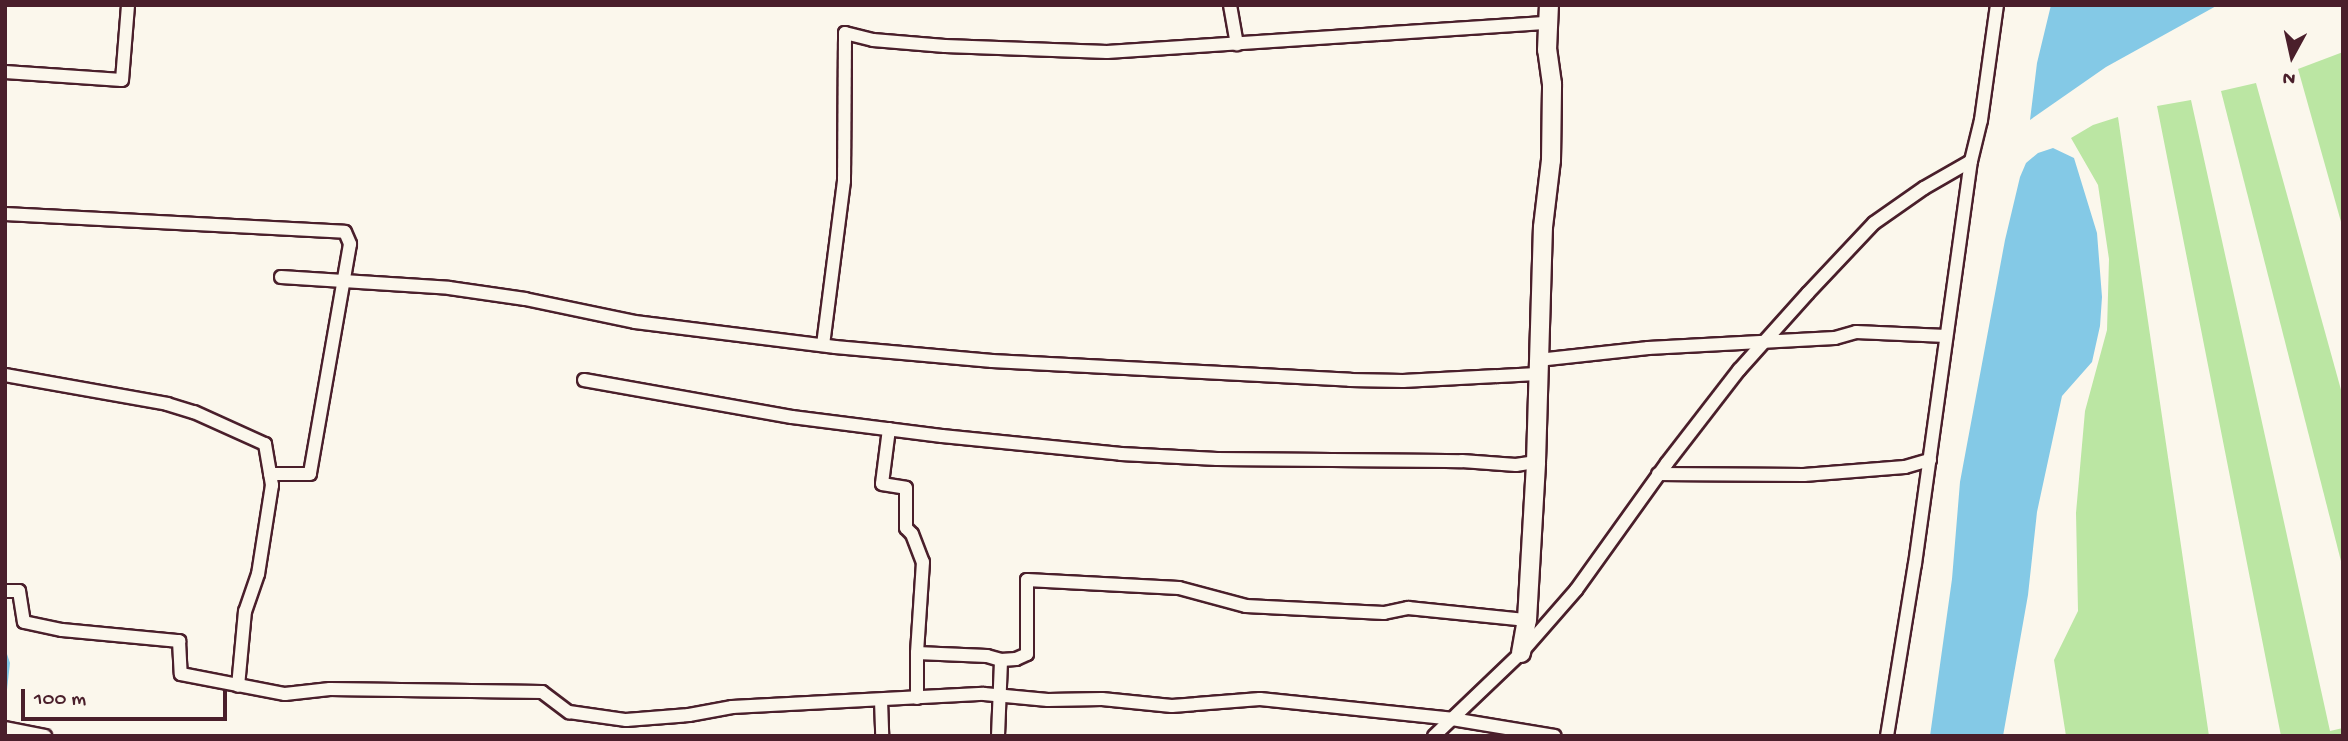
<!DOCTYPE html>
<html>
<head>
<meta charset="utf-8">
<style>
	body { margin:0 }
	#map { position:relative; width:2348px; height:741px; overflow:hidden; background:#fbf7ec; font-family:"Gochi Hand",sans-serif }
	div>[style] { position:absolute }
	.green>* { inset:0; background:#bbe6a3 }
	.water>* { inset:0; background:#84c9e6 }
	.roads { filter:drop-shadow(2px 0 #4a1f2b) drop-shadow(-2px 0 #4a1f2b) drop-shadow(0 2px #4a1f2b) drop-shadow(0 -2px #4a1f2b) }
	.street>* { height:12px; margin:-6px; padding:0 6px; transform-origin:6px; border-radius:6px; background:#fbf7ec }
	.secondary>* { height:18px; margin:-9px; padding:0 9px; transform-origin:9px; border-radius:9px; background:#fbf7ec }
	span { translate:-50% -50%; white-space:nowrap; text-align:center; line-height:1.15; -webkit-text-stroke:5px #fbf7ec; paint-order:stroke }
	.frame { position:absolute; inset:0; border:7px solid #4a1f2b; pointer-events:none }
	.north { position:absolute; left:2257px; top:21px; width:70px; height:70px; -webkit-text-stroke:5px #fbf7ec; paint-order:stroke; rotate:188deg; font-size:19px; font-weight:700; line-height:28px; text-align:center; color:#4a1f2b }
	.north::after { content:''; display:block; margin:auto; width:24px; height:32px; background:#4a1f2b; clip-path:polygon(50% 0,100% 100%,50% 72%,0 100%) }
	.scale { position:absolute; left:21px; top:689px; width:206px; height:32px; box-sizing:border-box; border:4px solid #4a1f2b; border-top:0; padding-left:9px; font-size:21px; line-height:24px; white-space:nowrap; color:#4a1f2b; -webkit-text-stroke:5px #fbf7ec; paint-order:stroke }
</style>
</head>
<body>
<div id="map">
	<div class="green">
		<div style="clip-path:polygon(2343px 52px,2343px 229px,2298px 69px)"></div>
		<div style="clip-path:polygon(2256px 83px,2343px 397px,2343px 569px,2221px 91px)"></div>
		<div style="clip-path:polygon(2191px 100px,2330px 731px,2343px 728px,2343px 736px,2281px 736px,2157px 106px)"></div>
		<div style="clip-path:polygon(2118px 117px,2209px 736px,2066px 736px,2054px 660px,2078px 611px,2076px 513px,2085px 411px,2107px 330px,2109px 259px,2098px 185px,2071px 138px,2093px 125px)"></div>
	</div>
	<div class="water">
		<div style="clip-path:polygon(2051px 5px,2218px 5px,2106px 67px,2030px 120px,2037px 63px)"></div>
		<div style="clip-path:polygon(2053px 148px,2074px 158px,2097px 233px,2102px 297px,2100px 326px,2092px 362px,2062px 396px,2037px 512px,2028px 595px,2003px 736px,1930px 736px,1952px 579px,1960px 482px,2005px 240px,2020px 177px,2026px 163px,2038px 153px)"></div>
		<div style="clip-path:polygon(5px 648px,10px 663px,5px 707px)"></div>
	</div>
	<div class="roads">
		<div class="street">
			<div style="left:1230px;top:5px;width:40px;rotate:80deg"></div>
			<div style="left:5px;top:72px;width:117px;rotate:3.9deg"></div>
			<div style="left:122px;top:80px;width:75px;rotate:-85.4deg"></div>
			<div style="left:5px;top:214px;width:340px;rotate:3deg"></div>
			<div style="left:345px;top:232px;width:13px;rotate:67deg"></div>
			<div style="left:350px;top:244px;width:233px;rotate:99.9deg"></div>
			<div style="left:310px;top:474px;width:40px;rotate:180deg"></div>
			<div style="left:281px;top:277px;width:168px;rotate:3.7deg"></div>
			<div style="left:449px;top:288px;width:77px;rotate:8.2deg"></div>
			<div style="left:525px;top:299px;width:112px;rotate:11.8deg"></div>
			<div style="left:635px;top:322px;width:202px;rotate:7.1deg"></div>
			<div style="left:835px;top:347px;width:158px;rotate:5.1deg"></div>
			<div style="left:992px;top:361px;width:359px;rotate:3deg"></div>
			<div style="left:1350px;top:380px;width:53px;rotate:1.1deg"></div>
			<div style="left:1403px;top:381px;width:134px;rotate:-3deg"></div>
			<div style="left:823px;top:345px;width:165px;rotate:-82.7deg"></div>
			<div style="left:844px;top:181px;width:148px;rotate:-89.6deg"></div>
			<div style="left:845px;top:33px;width:29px;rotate:14deg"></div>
			<div style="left:873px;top:40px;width:72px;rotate:4.8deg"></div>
			<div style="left:945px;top:46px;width:162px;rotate:2.1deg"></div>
			<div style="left:1107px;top:52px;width:442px;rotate:-3.8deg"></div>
			<div style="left:1538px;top:360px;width:111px;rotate:-6.2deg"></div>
			<div style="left:1648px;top:348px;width:187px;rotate:-3.1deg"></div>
			<div style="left:1835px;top:338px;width:22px;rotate:-16deg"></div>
			<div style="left:1856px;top:332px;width:90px;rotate:2.5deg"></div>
			<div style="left:5px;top:375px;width:165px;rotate:10.1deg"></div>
			<div style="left:167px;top:404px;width:28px;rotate:17deg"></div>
			<div style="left:194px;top:412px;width:78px;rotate:24.3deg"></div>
			<div style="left:265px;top:444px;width:42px;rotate:80.3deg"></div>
			<div style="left:272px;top:485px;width:90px;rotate:98.9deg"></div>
			<div style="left:258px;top:574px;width:39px;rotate:109deg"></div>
			<div style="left:245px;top:611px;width:75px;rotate:95.3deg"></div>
			<div style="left:584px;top:380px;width:211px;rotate:10.1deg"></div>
			<div style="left:792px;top:417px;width:151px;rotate:7.2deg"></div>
			<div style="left:942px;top:436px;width:180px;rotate:5.7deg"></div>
			<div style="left:1121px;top:454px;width:96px;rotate:3deg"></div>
			<div style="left:1217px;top:459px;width:245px;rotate:0.5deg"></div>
			<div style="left:1462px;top:461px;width:54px;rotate:4.2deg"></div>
			<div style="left:1516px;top:465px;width:20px;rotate:-9deg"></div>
			<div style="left:889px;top:429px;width:55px;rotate:97.3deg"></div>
			<div style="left:882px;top:484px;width:24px;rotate:9deg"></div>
			<div style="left:906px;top:488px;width:40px;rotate:90deg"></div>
			<div style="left:906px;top:528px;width:8px;rotate:45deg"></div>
			<div style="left:912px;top:534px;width:30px;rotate:69deg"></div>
			<div style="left:923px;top:562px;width:91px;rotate:93.8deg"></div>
			<div style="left:1658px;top:474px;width:146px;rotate:0.4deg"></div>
			<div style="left:1804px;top:475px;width:101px;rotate:-4.5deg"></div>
			<div style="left:1905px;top:467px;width:26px;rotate:-16deg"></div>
			<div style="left:5px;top:591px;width:14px"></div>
			<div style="left:19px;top:591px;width:31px;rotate:81deg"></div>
			<div style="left:24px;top:622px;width:39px;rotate:12deg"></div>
			<div style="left:62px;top:630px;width:118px;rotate:5.4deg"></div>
			<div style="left:179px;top:641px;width:33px;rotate:87deg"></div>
			<div style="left:181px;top:674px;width:106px;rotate:10.9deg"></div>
			<div style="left:285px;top:694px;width:45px;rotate:-6.3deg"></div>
			<div style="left:330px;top:689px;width:212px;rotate:0.8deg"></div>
			<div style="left:542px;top:692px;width:34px;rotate:37deg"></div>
			<div style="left:569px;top:712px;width:58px;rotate:8deg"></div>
			<div style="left:626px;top:720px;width:63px;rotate:-4.5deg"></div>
			<div style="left:689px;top:715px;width:44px;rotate:-10.5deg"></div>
			<div style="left:732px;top:707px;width:252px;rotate:-3deg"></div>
			<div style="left:984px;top:694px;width:64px;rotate:5.4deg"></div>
			<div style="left:1048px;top:700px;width:54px;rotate:-1.1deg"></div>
			<div style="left:1102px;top:699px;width:70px;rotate:5.7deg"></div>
			<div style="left:1172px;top:706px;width:88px;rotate:-4.5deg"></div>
			<div style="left:1260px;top:699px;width:193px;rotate:5.9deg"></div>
			<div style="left:1452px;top:719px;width:104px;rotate:9.4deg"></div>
			<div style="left:917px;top:698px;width:45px;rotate:-90deg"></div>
			<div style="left:917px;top:653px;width:70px;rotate:2.5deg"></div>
			<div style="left:987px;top:656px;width:15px;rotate:16deg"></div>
			<div style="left:1001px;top:660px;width:15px;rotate:-4deg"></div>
			<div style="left:1016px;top:659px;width:12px;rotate:-24deg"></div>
			<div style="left:1027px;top:654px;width:74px;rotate:-90deg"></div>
			<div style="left:1027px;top:580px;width:152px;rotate:3deg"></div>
			<div style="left:1179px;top:588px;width:69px;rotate:15deg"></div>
			<div style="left:1246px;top:606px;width:138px;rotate:2.9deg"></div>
			<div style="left:1384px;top:613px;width:25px;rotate:-12deg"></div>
			<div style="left:1408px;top:608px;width:120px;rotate:5.8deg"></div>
			<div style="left:881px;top:700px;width:36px;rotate:88deg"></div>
			<div style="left:5px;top:728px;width:41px;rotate:11.3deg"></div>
			<div style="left:998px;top:736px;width:76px;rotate:-87.7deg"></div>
			<div style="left:1434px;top:736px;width:120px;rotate:-43.7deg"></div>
			<div style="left:1521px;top:653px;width:84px;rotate:-48.9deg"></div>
			<div style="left:1576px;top:590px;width:156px;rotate:-54.4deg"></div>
			<div style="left:1667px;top:463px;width:118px;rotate:-52.3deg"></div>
			<div style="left:1739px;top:370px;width:103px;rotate:-48.1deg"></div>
			<div style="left:1808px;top:293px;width:96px;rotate:-46.7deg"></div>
			<div style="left:1874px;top:223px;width:61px;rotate:-35deg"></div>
			<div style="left:1924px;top:188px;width:54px;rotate:-29.9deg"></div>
			<div style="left:1971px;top:161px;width:42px;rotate:-76.3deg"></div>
			<div style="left:1981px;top:120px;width:116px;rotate:-82.1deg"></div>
			<div style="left:1887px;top:736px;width:174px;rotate:-80.8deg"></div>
			<div style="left:1915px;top:564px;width:407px;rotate:-82.1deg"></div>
		</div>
		<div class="secondary">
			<div style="left:1521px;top:653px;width:34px;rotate:-80deg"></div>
			<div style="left:1527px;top:620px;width:158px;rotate:-86.7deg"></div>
			<div style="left:1536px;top:462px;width:235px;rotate:-88.3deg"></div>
			<div style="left:1543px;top:227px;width:67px;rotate:-83.2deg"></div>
			<div style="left:1551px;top:160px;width:76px;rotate:-89.2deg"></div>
			<div style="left:1552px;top:84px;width:34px;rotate:-98deg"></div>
			<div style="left:1547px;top:50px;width:45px;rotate:-87.5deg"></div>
		</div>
	</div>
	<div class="frame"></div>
	<div class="north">N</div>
	<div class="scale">100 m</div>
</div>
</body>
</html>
